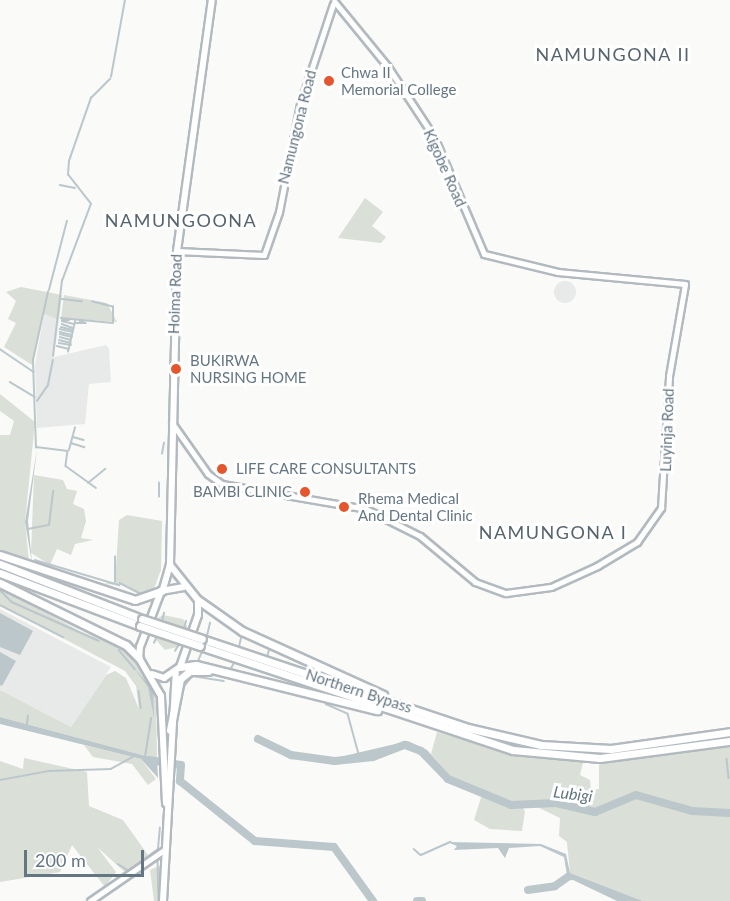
<!DOCTYPE html>
<html>
<head>
<meta charset="utf-8">
<style>
	body { margin:0 }
	#map { position:relative; width:730px; height:901px; overflow:hidden; background:#fafaf8; font-family:Lato,sans-serif }
	div>[style] { position:absolute }
	.built>* { inset:0; background:#e8e9e9 }
	.round { border-radius:50% }
	.green>* { inset:0; background:#dadfd7 }
	.water>* { inset:0; background:#bbc7cb }
	.stream>* { height:1.5px; margin:-0.75px; padding:0 0.75px; transform-origin:0.75px; border-radius:0.75px; background:#bbc7cb }
	.river>* { height:8px; margin:-4px; padding:0 4px; transform-origin:4px; border-radius:4px; background:#bbc7cb }
	.roads { filter:drop-shadow(2px 0 #b3babf) drop-shadow(-2px 0 #b3babf) drop-shadow(0 2px #b3babf) drop-shadow(0 -2px #b3babf) }
	.secondary>* { height:5px; margin:-2.5px; padding:0 2.5px; transform-origin:2.5px; border-radius:2.5px; background:#fff }
	.primary>* { height:6px; margin:-3px; padding:0 3px; transform-origin:3px; border-radius:3px; background:#fff }
	.highway>* { height:7px; margin:-3.5px; padding:0 3.5px; transform-origin:3.5px; border-radius:3.5px; background:#fff }
	.bridges { filter:drop-shadow(2px 0 #b4b9bd) drop-shadow(-2px 0 #b4b9bd) drop-shadow(0 2px #b4b9bd) drop-shadow(0 -2px #b4b9bd) }
	.highway-bridge>* { height:7px; margin:-3.5px; padding:0 3.5px; transform-origin:3.5px; border-radius:3.5px; background:#fff }
	.dots>* { width:16px; height:16px; translate:-50% -50%; box-sizing:border-box; border:3px solid #fff; border-radius:50% }
	span { translate:-50% -50%; white-space:nowrap; text-align:center; line-height:1.15; -webkit-text-stroke:6px #fff; paint-order:stroke }
	.poi-label { font-size:15px; color:#657683 }
	.left { translate:0 -50%; text-align:left }
	.right { translate:-100% -50%; text-align:right }
	.street-label { font-size:15px; color:#657683 }
	.water-label { font-size:16px; color:#60757c; font-style:italic }
	.quarter-label { font-size:18px; color:#57646e; letter-spacing:1.5px }
	.scale { position:absolute; left:24px; top:850px; width:120px; height:27px; box-sizing:border-box; border:3px solid #657683; border-top:0; padding-left:8px; font-size:18px; line-height:21px; white-space:nowrap; color:#657683; -webkit-text-stroke:4px #fff; paint-order:stroke }
</style>
</head>
<body>
<div id="map">
	<div class="built">
		<div class="round" style="left:554px;top:281px;width:22px;height:22px"></div>
		<div style="clip-path:polygon(44px 314px,59px 320px,54px 357px,106px 345px,109px 349px,111px 382px,89px 384px,85px 424px,37px 428px,35px 365px)"></div>
		<div style="clip-path:polygon(0 609px,111px 667px,71px 727px,0 690px)"></div>
	</div>
	<div class="green">
		<div style="clip-path:polygon(365px 198px,383px 212px,372px 226px,386px 237px,381px 243px,338px 238px)"></div>
		<div style="clip-path:polygon(21px 287px,62px 295px,59px 320px,44px 314px,44px 307px,32px 365px,4px 347px,16px 323px,8px 319px,16px 301px,6px 292px)"></div>
		<div style="clip-path:polygon(64px 295px,107px 303px,117px 322px,61px 318px)"></div>
		<div style="clip-path:polygon(0 394px,35px 422px,25px 522px,29px 561px,0 550px,0 435px,10px 435px,14px 421px,0 411px)"></div>
		<div style="clip-path:polygon(34px 475px,63px 480px,67px 489px,77px 491px,73px 504px,84px 509px,86px 521px,81px 538px,93px 540px,75px 544px,71px 555px,57px 549px,50px 565px,31px 553px)"></div>
		<div style="clip-path:polygon(127px 515px,162px 521px,161px 570px,153px 591px,140px 595px,121px 585px,103px 584px,115px 582px,119px 520px)"></div>
		<div style="clip-path:polygon(0 588px,80px 631px,125px 649px,156px 692px,157px 759px,0 717px,0 690px,71px 727px,106px 675px,115px 671px,126px 678px,139px 709px,136px 686px,125px 671px,0 605px)"></div>
		<div style="clip-path:polygon(163px 615px,183px 619px,190px 632px,154px 620px)"></div>
		<div style="clip-path:polygon(150px 633px,185px 645px,165px 650px)"></div>
		<div style="clip-path:polygon(437px 732px,516px 755px,583px 762px,580px 775px,590px 780px,591px 790px,599px 789px,599px 761px,730px 747px,730px 901px,643px 901px,570px 873px,567px 842px,559px 836px,560px 818px,533px 805px,520px 804px,525px 811px,522px 831px,490px 829px,474px 820px,482px 794px,452px 778px,431px 754px)"></div>
		<div style="clip-path:polygon(84px 745px,141px 759px,156px 779px,148px 785px,132px 764px,93px 757px)"></div>
		<div style="clip-path:polygon(24px 758px,87px 772px,89px 806px,123px 820px,148px 855px,126px 873px,97px 847px,116px 872px,105px 887px,72px 845px,60px 872px,0 882px,0 761px,23px 769px)"></div>
		<div style="clip-path:polygon(161px 865px,160px 901px,154px 901px,150px 870px)"></div>
	</div>
	<div class="water">
		<div style="clip-path:polygon(37px 449px,28px 521px,32px 563px,25px 522px)"></div>
		<div style="clip-path:polygon(0 613px,33px 631px,20px 655px,0 647px)"></div>
		<div style="clip-path:polygon(0 652px,16px 661px,2px 686px,0 685px)"></div>
		<div style="clip-path:polygon(134px 668px,153px 689px,154px 718px,148px 687px)"></div>
		<div style="clip-path:polygon(0 717px,157px 759px,158px 778px,141px 759px,0 724px)"></div>
		<div style="clip-path:polygon(408px 741px,427px 750px,452px 778px,423px 750px,407px 744px,372px 755px,327px 760px)"></div>
		<div style="clip-path:polygon(447px 842px,541px 844px,566px 854px,570px 873px,643px 901px,617px 901px,573px 880px,560px 881px,567px 875px,564px 857px,540px 846px,509px 848px,505px 858px,498px 848px,454px 850px,457px 846px)"></div>
	</div>
	<div class="stream">
		<div style="left:111px;top:77px;width:78px;rotate:-79.7deg"></div>
		<div style="left:60px;top:185px;width:15px;rotate:11deg"></div>
		<div style="left:49px;top:290px;width:71px;rotate:-75.4deg"></div>
		<div style="left:62px;top:299px;width:20px;rotate:6deg"></div>
		<div style="left:61px;top:318px;width:52px;rotate:5.5deg"></div>
		<div style="left:113px;top:323px;width:16px;rotate:-90deg"></div>
		<div style="left:113px;top:307px;width:21px;rotate:-166deg"></div>
		<div style="left:62px;top:320px;width:7px"></div>
		<div style="left:62px;top:321px;width:12px;rotate:14deg"></div>
		<div style="left:80px;top:321px;width:6px;rotate:18deg"></div>
		<div style="left:75px;top:323px;width:10px"></div>
		<div style="left:62px;top:324px;width:12px;rotate:20deg"></div>
		<div style="left:61px;top:327px;width:12px;rotate:14deg"></div>
		<div style="left:60px;top:329px;width:13px;rotate:13deg"></div>
		<div style="left:60px;top:332px;width:12px;rotate:14deg"></div>
		<div style="left:60px;top:334px;width:12px;rotate:14deg"></div>
		<div style="left:60px;top:337px;width:11px;rotate:15deg"></div>
		<div style="left:59px;top:340px;width:12px;rotate:14deg"></div>
		<div style="left:59px;top:343px;width:12px;rotate:9deg"></div>
		<div style="left:57px;top:346px;width:12px;rotate:14deg"></div>
		<div style="left:0;top:349px;width:41px;rotate:34.1deg"></div>
		<div style="left:68px;top:352px;width:32px;rotate:-77deg"></div>
		<div style="left:53px;top:356px;width:76px;rotate:-83.2deg"></div>
		<div style="left:62px;top:281px;width:82px;rotate:-69.4deg"></div>
		<div style="left:91px;top:204px;width:37px;rotate:-128deg"></div>
		<div style="left:68px;top:175px;width:14px;rotate:-86deg"></div>
		<div style="left:69px;top:161px;width:67px;rotate:-70.8deg"></div>
		<div style="left:91px;top:98px;width:27px;rotate:-45deg"></div>
		<div style="left:10px;top:382px;width:29px;rotate:31deg"></div>
		<div style="left:37px;top:401px;width:19px;rotate:-55deg"></div>
		<div style="left:48px;top:385px;width:25px;rotate:-79deg"></div>
		<div style="left:73px;top:437px;width:11px;rotate:15deg"></div>
		<div style="left:71px;top:443px;width:14px;rotate:17deg"></div>
		<div style="left:36px;top:447px;width:32px;rotate:7deg"></div>
		<div style="left:68px;top:451px;width:15px;rotate:98deg"></div>
		<div style="left:66px;top:466px;width:37px;rotate:36deg"></div>
		<div style="left:36px;top:448px;width:88px;rotate:-92deg"></div>
		<div style="left:33px;top:360px;width:70px;rotate:-77.6deg"></div>
		<div style="left:69px;top:450px;width:23px;rotate:-75deg"></div>
		<div style="left:162px;top:454px;width:11px;rotate:-80deg"></div>
		<div style="left:88px;top:483px;width:22px;rotate:-39deg"></div>
		<div style="left:159px;top:497px;width:14px;rotate:-90deg"></div>
		<div style="left:28px;top:529px;width:21px;rotate:-11deg"></div>
		<div style="left:49px;top:525px;width:34px;rotate:-83deg"></div>
		<div style="left:35px;top:560px;width:88px;rotate:16.6deg"></div>
		<div style="left:115px;top:582px;width:25px;rotate:-90deg"></div>
		<div style="left:120px;top:583px;width:25px;rotate:27deg"></div>
		<div style="left:0;top:590px;width:17px;rotate:45deg"></div>
		<div style="left:12px;top:602px;width:95px;rotate:24.1deg"></div>
		<div style="left:0;top:605px;width:71px;rotate:26.9deg"></div>
		<div style="left:162px;top:622px;width:9px;rotate:-77deg"></div>
		<div style="left:184px;top:629px;width:8px;rotate:-76deg"></div>
		<div style="left:204px;top:636px;width:19px;rotate:18deg"></div>
		<div style="left:207px;top:636px;width:13px;rotate:-77deg"></div>
		<div style="left:154px;top:643px;width:8px;rotate:-67deg"></div>
		<div style="left:239px;top:647px;width:9px;rotate:-77deg"></div>
		<div style="left:196px;top:649px;width:164px;rotate:18.1deg"></div>
		<div style="left:119px;top:650px;width:25px;rotate:50deg"></div>
		<div style="left:175px;top:651px;width:9px;rotate:-58deg"></div>
		<div style="left:267px;top:657px;width:7px;rotate:-74deg"></div>
		<div style="left:198px;top:661px;width:10px;rotate:-66deg"></div>
		<div style="left:230px;top:670px;width:8px;rotate:-60deg"></div>
		<div style="left:182px;top:689px;width:16px;rotate:-52deg"></div>
		<div style="left:192px;top:676px;width:32px;rotate:9deg"></div>
		<div style="left:139px;top:691px;width:17px;rotate:83deg"></div>
		<div style="left:326px;top:704px;width:24px;rotate:24deg"></div>
		<div style="left:348px;top:714px;width:46px;rotate:74.7deg"></div>
		<div style="left:27px;top:724px;width:8px;rotate:-83deg"></div>
		<div style="left:145px;top:757px;width:39px;rotate:-81deg"></div>
		<div style="left:727px;top:759px;width:19px;rotate:84deg"></div>
		<div style="left:0;top:780px;width:50px;rotate:-10.4deg"></div>
		<div style="left:49px;top:771px;width:62px;rotate:-1.8deg"></div>
		<div style="left:111px;top:769px;width:25px;rotate:-29deg"></div>
		<div style="left:414px;top:849px;width:9px;rotate:41deg"></div>
		<div style="left:421px;top:855px;width:32px;rotate:-24deg"></div>
		<div style="left:158px;top:861px;width:40px;rotate:88.6deg"></div>
		<div style="left:118px;top:864px;width:13px;rotate:32deg"></div>
		<div style="left:135px;top:866px;width:29px;rotate:-36deg"></div>
		<div style="left:158px;top:849px;width:21px;rotate:-85deg"></div>
		<div style="left:96px;top:901px;width:42px;rotate:-35.2deg"></div>
	</div>
	<div class="river">
		<div style="left:258px;top:739px;width:37px;rotate:26deg"></div>
		<div style="left:291px;top:755px;width:44px;rotate:7.8deg"></div>
		<div style="left:335px;top:761px;width:38px;rotate:-6deg"></div>
		<div style="left:373px;top:757px;width:34px;rotate:-21deg"></div>
		<div style="left:405px;top:745px;width:17px;rotate:21deg"></div>
		<div style="left:421px;top:751px;width:39px;rotate:46deg"></div>
		<div style="left:448px;top:779px;width:68px;rotate:22.4deg"></div>
		<div style="left:511px;top:805px;width:45px;rotate:-2.5deg"></div>
		<div style="left:556px;top:803px;width:40px;rotate:13deg"></div>
		<div style="left:595px;top:812px;width:44px;rotate:-22.5deg"></div>
		<div style="left:636px;top:795px;width:58px;rotate:15.9deg"></div>
		<div style="left:692px;top:811px;width:38px;rotate:3deg"></div>
		<div style="left:149px;top:760px;width:32px;rotate:9deg"></div>
		<div style="left:181px;top:765px;width:16px;rotate:94deg"></div>
		<div style="left:180px;top:781px;width:96px;rotate:38.7deg"></div>
		<div style="left:255px;top:841px;width:79px;rotate:4.3deg"></div>
		<div style="left:334px;top:847px;width:67px;rotate:54.2deg"></div>
		<div style="left:528px;top:890px;width:27px;rotate:-8deg"></div>
		<div style="left:555px;top:886px;width:16px;rotate:-35deg"></div>
		<div style="left:417px;top:901px;width:5px"></div>
	</div>
	<div class="roads">
		<div class="secondary">
			<div style="left:177px;top:251px;width:87px;rotate:2.6deg"></div>
			<div style="left:264px;top:255px;width:46px;rotate:-70.8deg"></div>
			<div style="left:279px;top:212px;width:110px;rotate:-79deg"></div>
			<div style="left:300px;top:104px;width:105px;rotate:-71.7deg"></div>
			<div style="left:172px;top:423px;width:62px;rotate:54.8deg"></div>
			<div style="left:208px;top:474px;width:17px;rotate:36deg"></div>
			<div style="left:222px;top:484px;width:146px;rotate:9.8deg"></div>
			<div style="left:366px;top:509px;width:60px;rotate:26.6deg"></div>
			<div style="left:420px;top:536px;width:72px;rotate:39.9deg"></div>
			<div style="left:475px;top:582px;width:33px;rotate:20deg"></div>
			<div style="left:506px;top:593px;width:45px;rotate:-7.6deg"></div>
			<div style="left:551px;top:587px;width:51px;rotate:-24.5deg"></div>
			<div style="left:597px;top:566px;width:47px;rotate:-31deg"></div>
			<div style="left:637px;top:542px;width:42px;rotate:-54.8deg"></div>
			<div style="left:661px;top:508px;width:132px;rotate:-86.5deg"></div>
			<div style="left:669px;top:376px;width:93px;rotate:-80.1deg"></div>
			<div style="left:685px;top:284px;width:128px;rotate:-174.6deg"></div>
			<div style="left:558px;top:272px;width:76px;rotate:-166.3deg"></div>
			<div style="left:484px;top:254px;width:127px;rotate:-113.1deg"></div>
			<div style="left:434px;top:137px;width:84px;rotate:-123.3deg"></div>
			<div style="left:388px;top:67px;width:85px;rotate:-129.3deg"></div>
			<div style="left:90px;top:901px;width:90px;rotate:-34.6deg"></div>
		</div>
		<div class="primary">
			<div style="left:163px;top:589px;width:26px;rotate:-74deg"></div>
			<div style="left:170px;top:564px;width:313px;rotate:-88.7deg"></div>
			<div style="left:177px;top:251px;width:253px;rotate:-82.1deg"></div>
			<div style="left:152px;top:674px;width:13px;rotate:18deg"></div>
			<div style="left:164px;top:678px;width:19px;rotate:-35deg"></div>
			<div style="left:180px;top:667px;width:55px;rotate:-70.9deg"></div>
			<div style="left:198px;top:615px;width:15px;rotate:-90deg"></div>
			<div style="left:198px;top:600px;width:45px;rotate:-128.7deg"></div>
			<div style="left:166px;top:803px;width:107px;rotate:-92.7deg"></div>
			<div style="left:161px;top:696px;width:44px;rotate:-120.1deg"></div>
			<div style="left:139px;top:658px;width:11px;rotate:-85deg"></div>
			<div style="left:140px;top:647px;width:60px;rotate:-69.4deg"></div>
			<div style="left:161px;top:591px;width:23px;rotate:-10deg"></div>
			<div style="left:163px;top:901px;width:229px;rotate:-86.8deg"></div>
		</div>
		<div class="highway">
			<div style="left:0;top:555px;width:142px;rotate:18.4deg"></div>
			<div style="left:135px;top:600px;width:28px;rotate:-19deg"></div>
			<div style="left:0;top:564px;width:152px;rotate:21.2deg"></div>
			<div style="left:0;top:573px;width:150px;rotate:20.7deg"></div>
			<div style="left:0;top:583px;width:140px;rotate:26.2deg"></div>
			<div style="left:126px;top:645px;width:18px;rotate:45deg"></div>
			<div style="left:198px;top:600px;width:54px;rotate:35.2deg"></div>
			<div style="left:242px;top:631px;width:155px;rotate:24.4deg"></div>
			<div style="left:202px;top:639px;width:280px;rotate:18.5deg"></div>
			<div style="left:468px;top:728px;width:75px;rotate:13.1deg"></div>
			<div style="left:541px;top:745px;width:70px;rotate:3.3deg"></div>
			<div style="left:611px;top:749px;width:120px;rotate:-8.1deg"></div>
			<div style="left:200px;top:646px;width:330px;rotate:18.4deg"></div>
			<div style="left:513px;top:750px;width:87px;rotate:5.3deg"></div>
			<div style="left:600px;top:758px;width:131px;rotate:-7.5deg"></div>
			<div style="left:180px;top:667px;width:16px;rotate:-7deg"></div>
			<div style="left:196px;top:665px;width:187px;rotate:14deg"></div>
			<div style="left:170px;top:730px;width:52px;rotate:-78.9deg"></div>
			<div style="left:180px;top:679px;width:13px;rotate:-39deg"></div>
			<div style="left:190px;top:671px;width:18px"></div>
		</div>
	</div>
	<div class="bridges">
		<div class="highway-bridge">
			<div style="left:142px;top:619px;width:63px;rotate:18.4deg"></div>
			<div style="left:140px;top:626px;width:63px;rotate:18.4deg"></div>
		</div>
	</div>
	<div class="dots">
		<div style="left:329px;top:81px;background:#e4572e"></div>
		<div style="left:176px;top:369px;background:#e4572e"></div>
		<div style="left:222px;top:469px;background:#e4572e"></div>
		<div style="left:305px;top:492px;background:#e4572e"></div>
		<div style="left:344px;top:507px;background:#e4572e"></div>
	</div>
	<div class="poi-label">
		<span class="left" style="left:341px;top:81px">Chwa II<br>Memorial College</span>
		<span class="left" style="left:190px;top:369px">BUKIRWA<br>NURSING HOME</span>
		<span class="left" style="left:236px;top:469px">LIFE CARE CONSULTANTS</span>
		<span class="right" style="left:292px;top:492px">BAMBI CLINIC</span>
		<span class="left" style="left:358px;top:507px">Rhema Medical<br>And Dental Clinic</span>
	</div>
	<div class="street-label">
		<span style="left:297px;top:127px;rotate:-76deg">Namungona Road</span>
		<span style="left:445px;top:168px;rotate:66deg">Kigobe Road</span>
		<span style="left:175px;top:294px;rotate:-88deg">Hoima Road</span>
		<span style="left:667px;top:430px;rotate:-88deg">Luyinja Road</span>
		<span style="left:359px;top:691px;rotate:18deg">Northern Bypass</span>
	</div>
	<div class="water-label">
		<span style="left:573px;top:794px;rotate:7deg">Lubigi</span>
	</div>
	<div class="quarter-label">
		<span style="left:613px;top:54px">NAMUNGONA II</span>
		<span style="left:181px;top:220px">NAMUNGOONA</span>
		<span style="left:553px;top:532px">NAMUNGONA I</span>
	</div>
	<div class="scale">200 m</div>
</div>
</body>
</html>
